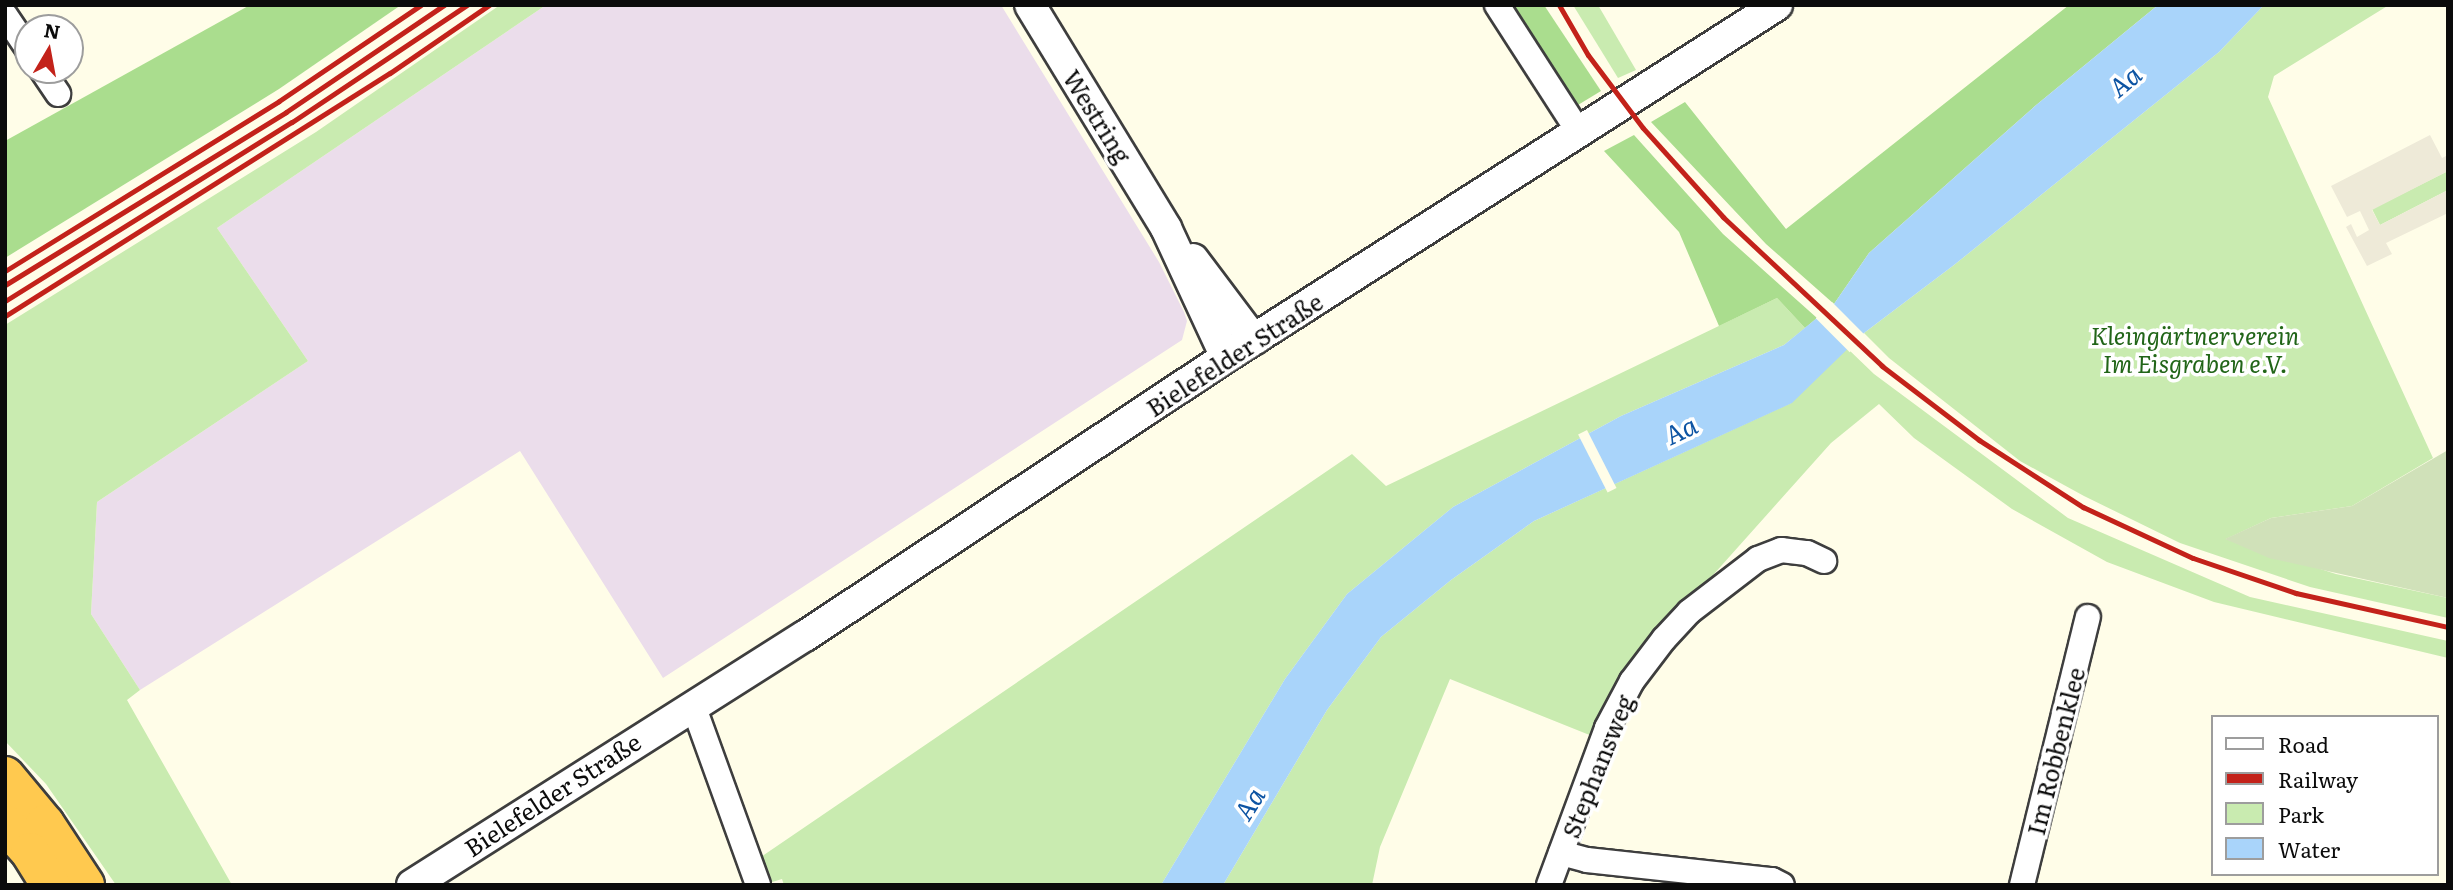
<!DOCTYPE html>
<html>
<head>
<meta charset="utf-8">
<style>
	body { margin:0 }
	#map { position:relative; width:2453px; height:890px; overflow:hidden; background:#fffde8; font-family:Literata,serif }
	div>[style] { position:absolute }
	.industrial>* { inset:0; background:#ebddeb }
	.green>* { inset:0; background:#c9ebb0 }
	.forest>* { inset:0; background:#aadd8e }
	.cemetery>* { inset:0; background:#d0e1b9 }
	.plaza>* { inset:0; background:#eeead8 }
	.water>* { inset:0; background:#a9d4fa }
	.pier>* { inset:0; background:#fffde8; transform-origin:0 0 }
	.roads { filter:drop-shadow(2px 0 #3e3e3e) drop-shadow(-2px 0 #3e3e3e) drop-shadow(0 2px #3e3e3e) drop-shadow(0 -2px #3e3e3e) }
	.minor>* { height:24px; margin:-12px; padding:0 12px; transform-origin:12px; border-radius:12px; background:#fff }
	.tertiary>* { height:30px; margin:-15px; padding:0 15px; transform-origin:15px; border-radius:15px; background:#fff }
	.trunk>* { height:38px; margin:-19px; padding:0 19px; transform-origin:19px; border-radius:19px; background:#ffc94f }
	.rail>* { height:5px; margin:-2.5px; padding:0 2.5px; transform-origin:2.5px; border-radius:2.5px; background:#c3221a }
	span { translate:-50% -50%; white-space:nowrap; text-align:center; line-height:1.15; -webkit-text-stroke:7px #fff; paint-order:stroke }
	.street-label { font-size:24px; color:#0b0b0b }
	.park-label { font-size:24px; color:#216518; font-style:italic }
	.water-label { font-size:26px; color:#0d54a3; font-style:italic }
	.frame { position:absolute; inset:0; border:7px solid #0b0b0b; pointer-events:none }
	.legend { position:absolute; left:2211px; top:715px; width:228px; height:161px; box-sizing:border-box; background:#fff; border:2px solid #9d9d9d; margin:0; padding:9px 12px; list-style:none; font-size:21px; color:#0b0b0b }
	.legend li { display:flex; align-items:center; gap:14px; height:35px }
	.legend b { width:35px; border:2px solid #9d9d9d }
	.north { position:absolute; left:14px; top:14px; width:70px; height:70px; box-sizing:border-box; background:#fff; border:2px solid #9d9d9d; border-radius:50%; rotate:10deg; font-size:19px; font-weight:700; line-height:28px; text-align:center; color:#0b0b0b }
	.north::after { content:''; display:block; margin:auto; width:24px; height:32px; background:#c3221a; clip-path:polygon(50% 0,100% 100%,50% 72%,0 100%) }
</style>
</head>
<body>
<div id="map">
	<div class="industrial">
		<div style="clip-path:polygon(546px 5px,1001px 5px,1159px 262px,1184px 312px,1187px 321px,1182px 340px,663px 678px,520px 451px,140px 690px,91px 614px,97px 502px,308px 361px,217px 228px)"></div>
	</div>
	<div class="green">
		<div style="clip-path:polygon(500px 5px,546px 5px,217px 228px,308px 361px,97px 502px,91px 614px,140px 690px,127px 700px,232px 885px,116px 885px,46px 784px,5px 741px,5px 325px,316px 132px)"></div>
		<div style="clip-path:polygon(1573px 5px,1598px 5px,1636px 70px,1618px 78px)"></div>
		<div style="clip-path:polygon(2264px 5px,2389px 5px,2274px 76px,2268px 97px,2433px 458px,2352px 506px,2271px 518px,2226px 539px,2336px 574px,2448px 598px,2448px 618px,2310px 587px,2180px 543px,2084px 496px,2020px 461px,1889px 358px,1864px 333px,1954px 265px,2219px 52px)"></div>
		<div style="clip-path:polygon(2448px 171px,2448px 190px,2380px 225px,2372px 209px)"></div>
		<div style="clip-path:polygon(1777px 298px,1805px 328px,1784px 345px,1621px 416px,1453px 507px,1347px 594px,1285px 679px,1161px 885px,784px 885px,782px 879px,769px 883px,761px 857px,1352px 454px,1386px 486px)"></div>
		<div style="clip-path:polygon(1847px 348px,1874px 374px,2068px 518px,2250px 597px,2448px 641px,2448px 658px,2214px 602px,2107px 562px,2012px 509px,1914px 438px,1879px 404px,1831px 443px,1680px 612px,1592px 736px,1450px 679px,1380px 847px,1372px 885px,1223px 885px,1327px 710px,1381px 637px,1451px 580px,1534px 521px,1791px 403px)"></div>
	</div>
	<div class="forest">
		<div style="clip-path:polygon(250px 5px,401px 5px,279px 89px,5px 258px,5px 141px)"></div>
		<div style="clip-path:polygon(1509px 5px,1544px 5px,1601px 91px,1573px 108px)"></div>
		<div style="clip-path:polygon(2069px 5px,2158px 5px,2035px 106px,1869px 253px,1834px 304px,1766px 244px,1651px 122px,1685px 102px,1786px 229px)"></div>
		<div style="clip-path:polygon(1634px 135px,1723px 234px,1817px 318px,1805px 328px,1777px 298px,1719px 326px,1679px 232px,1604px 151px)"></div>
	</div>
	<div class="cemetery">
		<div style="clip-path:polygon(2448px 450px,2448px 598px,2269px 558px,2225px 539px,2271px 518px,2352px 506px)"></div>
	</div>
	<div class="plaza">
		<div style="clip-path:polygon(2430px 135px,2442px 158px,2448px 155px,2448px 171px,2372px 210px,2380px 225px,2448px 190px,2448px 213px,2386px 243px,2392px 254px,2367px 266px,2346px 227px,2351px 224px,2357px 237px,2369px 230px,2360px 211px,2347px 217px,2331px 186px)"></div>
	</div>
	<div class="water">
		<div style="clip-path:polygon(2158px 5px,2264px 5px,2219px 52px,1954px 265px,1864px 333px,1792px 403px,1534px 521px,1451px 580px,1381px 637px,1327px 710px,1223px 885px,1161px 885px,1285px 679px,1347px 594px,1453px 507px,1621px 416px,1784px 345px,1834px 304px,1869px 253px,2035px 106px)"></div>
	</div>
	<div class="pier">
		<div style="left:1832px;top:302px;width:48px;height:23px;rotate:45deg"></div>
		<div style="left:1587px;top:430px;width:65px;height:10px;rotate:63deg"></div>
	</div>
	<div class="roads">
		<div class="minor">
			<div style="left:1497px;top:5px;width:151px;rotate:57.2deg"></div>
			<div style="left:5px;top:15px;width:41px;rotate:55.9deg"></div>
			<div style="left:42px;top:70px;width:29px;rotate:56deg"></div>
			<div style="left:693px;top:705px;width:191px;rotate:70.1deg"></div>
			<div style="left:1561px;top:853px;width:27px;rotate:15deg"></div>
			<div style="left:1587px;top:860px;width:186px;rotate:6.2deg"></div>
			<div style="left:1772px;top:880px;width:11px;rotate:27deg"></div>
			<div style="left:1549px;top:885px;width:167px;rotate:-69.7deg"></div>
			<div style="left:1607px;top:728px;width:53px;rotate:-62deg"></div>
			<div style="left:1632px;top:681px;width:53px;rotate:-52.7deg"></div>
			<div style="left:1664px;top:639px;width:37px;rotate:-47deg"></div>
			<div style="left:1689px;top:612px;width:87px;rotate:-37.5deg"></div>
			<div style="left:1758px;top:559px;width:25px;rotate:-21deg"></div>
			<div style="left:1781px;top:550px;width:26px;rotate:7deg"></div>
			<div style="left:1807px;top:553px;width:19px;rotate:25deg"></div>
			<div style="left:2022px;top:885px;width:276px;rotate:-76.2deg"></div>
		</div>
		<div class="tertiary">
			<div style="left:1030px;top:5px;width:261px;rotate:58.6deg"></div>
			<div style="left:1166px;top:228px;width:142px;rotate:65.1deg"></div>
			<div style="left:1193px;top:259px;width:101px;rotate:53deg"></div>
			<div style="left:412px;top:885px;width:465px;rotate:-32.4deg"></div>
			<div style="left:805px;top:636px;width:505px;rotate:-33.53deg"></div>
			<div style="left:1226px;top:357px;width:654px;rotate:-32.57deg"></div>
		</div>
		<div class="trunk">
			<div style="left:5px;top:776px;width:62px;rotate:50.2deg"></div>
			<div style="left:45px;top:824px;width:73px;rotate:56.7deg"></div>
			<div style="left:5px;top:824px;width:38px;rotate:48deg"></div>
			<div style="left:30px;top:852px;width:39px;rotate:58deg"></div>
		</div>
	</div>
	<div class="rail">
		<div style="left:1559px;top:5px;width:58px;rotate:59.9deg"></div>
		<div style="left:1588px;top:55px;width:91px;rotate:53deg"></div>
		<div style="left:1643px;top:128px;width:120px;rotate:48deg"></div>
		<div style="left:1723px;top:217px;width:218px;rotate:43.1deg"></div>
		<div style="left:1882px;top:366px;width:122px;rotate:37.3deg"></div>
		<div style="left:1979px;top:440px;width:124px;rotate:32.8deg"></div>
		<div style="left:2083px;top:507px;width:121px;rotate:24.9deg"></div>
		<div style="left:2193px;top:558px;width:109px;rotate:18.8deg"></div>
		<div style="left:2296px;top:593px;width:156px;rotate:12.6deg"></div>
		<div style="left:5px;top:271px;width:322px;rotate:-31.8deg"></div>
		<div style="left:279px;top:101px;width:171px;rotate:-34.1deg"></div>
		<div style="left:5px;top:285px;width:330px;rotate:-31.6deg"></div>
		<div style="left:286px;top:112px;width:191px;rotate:-34.1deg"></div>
		<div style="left:5px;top:301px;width:338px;rotate:-32deg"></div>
		<div style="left:292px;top:122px;width:211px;rotate:-33.8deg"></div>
		<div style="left:5px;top:316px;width:455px;rotate:-32.3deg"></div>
		<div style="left:390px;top:73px;width:120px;rotate:-34.5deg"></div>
	</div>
	<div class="street-label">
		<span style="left:1098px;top:116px;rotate:58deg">Westring</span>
		<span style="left:1234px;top:354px;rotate:-33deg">Bielefelder Straße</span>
		<span style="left:2055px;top:751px;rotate:-76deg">Im Robbenklee</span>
		<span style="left:1597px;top:766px;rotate:-68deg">Stephansweg</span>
		<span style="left:552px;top:794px;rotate:-33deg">Bielefelder Straße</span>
	</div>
	<div class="park-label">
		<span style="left:2195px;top:349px">Kleingärtnerverein<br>Im Eisgraben e.V.</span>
	</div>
	<div class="water-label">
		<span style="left:2124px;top:80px;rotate:-40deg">Aa</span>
		<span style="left:1680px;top:429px;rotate:-26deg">Aa</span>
		<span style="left:1248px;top:803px;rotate:-58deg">Aa</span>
	</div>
	<div class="frame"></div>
	<ul class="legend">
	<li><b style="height:9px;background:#fff"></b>Road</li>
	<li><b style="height:9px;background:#c3221a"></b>Railway</li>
	<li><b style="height:19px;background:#c9ebb0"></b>Park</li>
	<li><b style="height:19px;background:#a9d4fa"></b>Water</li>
	</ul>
	<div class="north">N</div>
</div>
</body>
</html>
